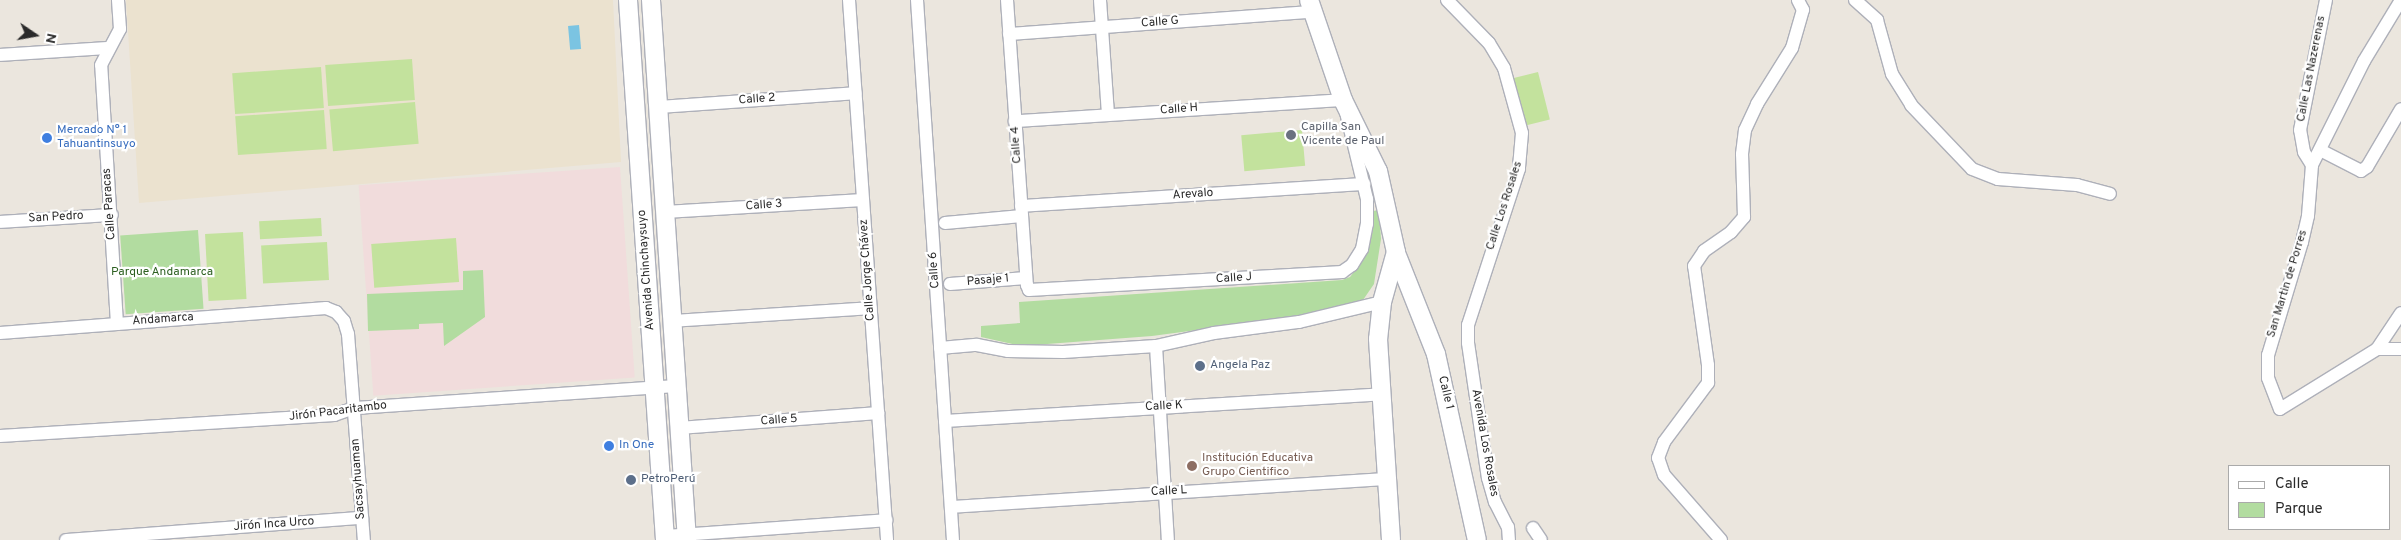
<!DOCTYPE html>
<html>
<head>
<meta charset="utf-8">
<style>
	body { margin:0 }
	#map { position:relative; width:2401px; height:540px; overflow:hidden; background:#ebe6de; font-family:Overpass,sans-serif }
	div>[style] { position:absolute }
	.education>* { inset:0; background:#ebe2cf }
	.medical>* { inset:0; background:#f1dcdc; transform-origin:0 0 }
	.green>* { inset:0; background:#b2dca0; transform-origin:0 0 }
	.pitch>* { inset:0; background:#c3e29d; transform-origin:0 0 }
	.water>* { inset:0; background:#7bc4e2; transform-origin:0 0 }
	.roads { filter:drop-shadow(1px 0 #aeb0b9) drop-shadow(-1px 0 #aeb0b9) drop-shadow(0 1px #aeb0b9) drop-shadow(0 -1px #aeb0b9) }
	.street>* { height:12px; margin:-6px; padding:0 6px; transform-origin:6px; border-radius:6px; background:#fff }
	.secondary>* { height:18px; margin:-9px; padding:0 9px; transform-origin:9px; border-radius:9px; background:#fff }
	.dots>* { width:14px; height:14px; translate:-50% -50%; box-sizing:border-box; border:2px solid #fff; border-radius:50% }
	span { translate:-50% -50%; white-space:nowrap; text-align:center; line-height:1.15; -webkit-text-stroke:4.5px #fff; paint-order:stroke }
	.street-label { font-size:12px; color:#2a2a2a }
	.worship-label { font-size:12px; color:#5b616d }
	.left { translate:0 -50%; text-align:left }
	.shop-label { font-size:12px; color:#366cbe }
	.park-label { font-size:12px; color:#2d6021 }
	.service-label { font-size:12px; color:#4e5e75 }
	.education-label { font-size:12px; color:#785e54 }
	.legend { position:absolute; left:2228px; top:465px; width:162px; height:65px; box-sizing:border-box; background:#fff; border:1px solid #aaa; margin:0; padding:6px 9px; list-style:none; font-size:15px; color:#2a2a2a }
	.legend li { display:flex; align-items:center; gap:10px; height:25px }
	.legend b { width:25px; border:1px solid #aaa }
	.north { position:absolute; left:10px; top:10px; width:50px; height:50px; -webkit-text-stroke:4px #fff; paint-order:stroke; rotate:102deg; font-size:14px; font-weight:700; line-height:20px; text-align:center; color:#2a2a2a }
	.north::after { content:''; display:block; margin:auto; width:18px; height:22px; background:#2a2a2a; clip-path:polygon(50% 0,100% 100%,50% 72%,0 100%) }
</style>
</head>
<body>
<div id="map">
	<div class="education">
		<div style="clip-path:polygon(126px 0,613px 0,621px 162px,139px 203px)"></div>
	</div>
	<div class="medical">
		<div style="left:620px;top:167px;width:211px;height:262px;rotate:86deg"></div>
	</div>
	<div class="green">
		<div style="clip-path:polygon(1379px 210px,1381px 239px,1374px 284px,1363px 300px,1353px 305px,1287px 318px,1152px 336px,1021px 346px,981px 337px,981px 326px,1020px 323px,1019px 302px,1342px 280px,1350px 277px,1362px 262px,1373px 231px,1373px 211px)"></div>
		<div style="left:198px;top:230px;width:79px;height:78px;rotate:86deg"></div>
		<div style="clip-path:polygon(483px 270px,485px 317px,444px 346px,443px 323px,419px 324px,419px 329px,368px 331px,367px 294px,463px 290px,463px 271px)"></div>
	</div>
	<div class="pitch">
		<div style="left:412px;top:59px;width:41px;height:87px;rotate:86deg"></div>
		<div style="left:321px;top:67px;width:41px;height:89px;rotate:86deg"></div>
		<div style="left:1538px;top:72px;width:49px;height:26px;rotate:76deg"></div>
		<div style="left:415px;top:102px;width:42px;height:86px;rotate:85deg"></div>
		<div style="left:324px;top:110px;width:39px;height:89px;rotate:86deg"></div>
		<div style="left:1302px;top:130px;width:36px;height:61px;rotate:85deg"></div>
		<div style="left:321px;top:218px;width:18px;height:62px;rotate:87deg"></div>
		<div style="left:243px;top:232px;width:67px;height:38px;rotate:87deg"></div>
		<div style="left:456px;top:238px;width:44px;height:85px;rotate:86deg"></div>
		<div style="left:327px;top:242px;width:38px;height:66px;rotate:87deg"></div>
	</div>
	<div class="water">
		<div style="left:579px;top:25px;width:24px;height:11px;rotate:85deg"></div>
	</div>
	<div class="roads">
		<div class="street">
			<div style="left:849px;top:0;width:541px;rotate:85.97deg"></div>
			<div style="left:917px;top:0;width:541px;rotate:86.19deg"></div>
			<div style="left:1007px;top:0;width:286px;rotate:86deg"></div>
			<div style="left:1027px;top:285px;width:5px;rotate:68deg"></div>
			<div style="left:1029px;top:290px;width:314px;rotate:-3.3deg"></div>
			<div style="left:1342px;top:272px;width:12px;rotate:-35deg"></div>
			<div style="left:1352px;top:265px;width:19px;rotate:-58deg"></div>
			<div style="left:1362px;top:249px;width:25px;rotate:-79deg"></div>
			<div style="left:1367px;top:224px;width:25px;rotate:-90deg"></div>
			<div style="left:1367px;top:199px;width:102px;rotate:-103.6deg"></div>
			<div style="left:1343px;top:100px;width:329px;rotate:176.3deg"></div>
			<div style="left:1100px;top:0;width:115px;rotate:86deg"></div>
			<div style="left:1447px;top:0;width:60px;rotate:45.7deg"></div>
			<div style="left:1489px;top:43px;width:29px;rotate:59deg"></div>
			<div style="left:1504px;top:68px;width:67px;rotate:74.5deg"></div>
			<div style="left:1522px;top:133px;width:36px;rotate:95deg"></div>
			<div style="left:1519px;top:169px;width:164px;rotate:108.1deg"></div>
			<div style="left:1468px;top:325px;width:18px;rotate:90deg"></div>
			<div style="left:1468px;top:343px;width:136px;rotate:81.6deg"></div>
			<div style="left:1488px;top:478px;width:25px;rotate:74deg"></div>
			<div style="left:1495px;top:502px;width:28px;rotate:63deg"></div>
			<div style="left:1508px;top:527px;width:13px;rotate:86deg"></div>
			<div style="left:1855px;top:0;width:30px;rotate:42deg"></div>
			<div style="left:1877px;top:20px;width:56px;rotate:74.5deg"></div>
			<div style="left:1892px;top:74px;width:36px;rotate:58deg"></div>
			<div style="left:1911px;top:105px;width:88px;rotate:46.4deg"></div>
			<div style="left:1972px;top:169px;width:28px;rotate:21deg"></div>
			<div style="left:1998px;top:179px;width:79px;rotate:4.3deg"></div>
			<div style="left:2077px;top:185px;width:34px;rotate:15deg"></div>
			<div style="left:2401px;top:0;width:71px;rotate:121.2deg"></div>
			<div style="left:2364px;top:61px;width:116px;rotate:116.6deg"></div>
			<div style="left:2312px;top:165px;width:51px;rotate:94.5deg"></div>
			<div style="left:2308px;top:216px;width:27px;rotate:103deg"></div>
			<div style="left:2302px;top:242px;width:118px;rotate:106.7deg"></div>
			<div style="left:2268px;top:355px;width:23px;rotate:90deg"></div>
			<div style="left:2268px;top:378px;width:33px;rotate:69deg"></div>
			<div style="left:2280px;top:409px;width:114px;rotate:-31.7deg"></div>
			<div style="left:2377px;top:349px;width:43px;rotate:-56.3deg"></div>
			<div style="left:1009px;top:34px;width:303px;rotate:-4.2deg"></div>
			<div style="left:0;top:55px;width:109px;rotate:-3.7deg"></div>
			<div style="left:658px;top:107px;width:198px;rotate:-4deg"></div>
			<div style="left:2320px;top:150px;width:46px;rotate:27.1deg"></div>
			<div style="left:2361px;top:171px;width:7px;rotate:-34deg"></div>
			<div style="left:2367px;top:167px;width:67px;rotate:-59.6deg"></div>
			<div style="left:2312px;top:165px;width:15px;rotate:-122deg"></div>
			<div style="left:2304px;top:152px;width:22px;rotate:-100deg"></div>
			<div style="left:2300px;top:130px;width:133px;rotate:-78.7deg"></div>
			<div style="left:1021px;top:206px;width:344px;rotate:-3.7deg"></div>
			<div style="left:665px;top:212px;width:198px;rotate:-3.5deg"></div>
			<div style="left:0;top:222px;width:112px;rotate:-3.6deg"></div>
			<div style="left:945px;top:223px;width:77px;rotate:-5.2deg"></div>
			<div style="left:950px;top:284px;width:76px;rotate:-4.5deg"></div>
			<div style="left:672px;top:321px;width:199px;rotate:-3.7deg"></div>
			<div style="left:117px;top:324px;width:259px;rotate:-93.5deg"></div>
			<div style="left:101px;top:65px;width:41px;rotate:-62.2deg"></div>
			<div style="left:120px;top:29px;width:29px;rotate:-94deg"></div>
			<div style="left:0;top:333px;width:327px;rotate:-4.4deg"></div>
			<div style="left:326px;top:308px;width:11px;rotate:22deg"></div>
			<div style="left:336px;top:312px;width:12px;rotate:48deg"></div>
			<div style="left:344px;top:321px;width:14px;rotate:73deg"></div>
			<div style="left:348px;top:334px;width:207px;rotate:85.6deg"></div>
			<div style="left:1156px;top:346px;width:194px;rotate:86.5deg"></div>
			<div style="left:940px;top:348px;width:37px;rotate:-5deg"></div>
			<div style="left:977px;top:345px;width:32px;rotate:11deg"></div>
			<div style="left:1008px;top:351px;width:55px;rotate:1deg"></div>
			<div style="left:1063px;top:352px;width:93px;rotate:-3.7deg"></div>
			<div style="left:1156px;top:346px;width:59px;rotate:-12.6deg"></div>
			<div style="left:1214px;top:333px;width:86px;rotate:-7.4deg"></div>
			<div style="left:1299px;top:322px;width:85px;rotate:-13.5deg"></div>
			<div style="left:2377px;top:349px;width:24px"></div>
			<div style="left:945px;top:421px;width:438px;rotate:-3.5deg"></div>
			<div style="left:679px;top:428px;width:200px;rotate:-4.3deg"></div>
			<div style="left:0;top:436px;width:335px;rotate:-3.6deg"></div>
			<div style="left:334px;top:415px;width:21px;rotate:-19deg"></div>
			<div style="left:354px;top:408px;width:324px;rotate:-3.9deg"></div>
			<div style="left:951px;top:507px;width:437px;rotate:-3.7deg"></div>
			<div style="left:1533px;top:528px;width:14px;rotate:56deg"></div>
			<div style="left:665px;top:536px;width:222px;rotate:-4.1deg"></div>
			<div style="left:66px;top:540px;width:297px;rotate:-4.3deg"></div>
			<div style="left:1721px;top:540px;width:86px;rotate:-131.2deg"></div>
			<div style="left:1664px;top:475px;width:18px;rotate:-109deg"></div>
			<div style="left:1658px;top:458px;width:17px;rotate:-69deg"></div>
			<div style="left:1664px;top:442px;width:74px;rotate:-53.3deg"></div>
			<div style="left:1708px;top:383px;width:18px;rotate:-90deg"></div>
			<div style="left:1708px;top:365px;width:100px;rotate:-98deg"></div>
			<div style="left:1694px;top:266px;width:18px;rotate:-56deg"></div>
			<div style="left:1704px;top:251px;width:33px;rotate:-35deg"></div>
			<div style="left:1731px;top:232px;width:20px;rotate:-49deg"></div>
			<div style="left:1744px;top:217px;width:63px;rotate:-91.8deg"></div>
			<div style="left:1742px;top:154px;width:24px;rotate:-83deg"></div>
			<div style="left:1745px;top:130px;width:29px;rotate:-65deg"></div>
			<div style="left:1757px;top:104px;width:66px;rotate:-58deg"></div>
			<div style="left:1792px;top:48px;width:40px;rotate:-74deg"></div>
			<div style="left:1803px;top:10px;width:11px;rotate:-117deg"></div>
		</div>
		<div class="secondary">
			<div style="left:628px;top:0;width:541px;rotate:86.08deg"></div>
			<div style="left:651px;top:0;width:541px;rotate:86.19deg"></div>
			<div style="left:1309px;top:0;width:106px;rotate:71.2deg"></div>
			<div style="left:1343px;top:100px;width:79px;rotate:63.8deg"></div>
			<div style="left:1378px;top:171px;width:83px;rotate:77.5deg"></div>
			<div style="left:1396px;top:252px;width:52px;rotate:105.6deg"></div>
			<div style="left:1382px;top:302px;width:37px;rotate:96deg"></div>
			<div style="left:1378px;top:339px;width:201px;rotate:86.3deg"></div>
			<div style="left:1396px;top:253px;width:109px;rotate:68.4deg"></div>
			<div style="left:1436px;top:354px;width:190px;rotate:77.6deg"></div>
		</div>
	</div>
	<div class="dots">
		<div style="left:1291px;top:135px;background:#6b7280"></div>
		<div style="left:47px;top:138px;background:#3f7fe0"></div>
		<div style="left:1200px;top:366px;background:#5c6f8a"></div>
		<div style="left:609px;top:446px;background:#3f7fe0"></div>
		<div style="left:1192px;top:466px;background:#8d6e63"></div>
		<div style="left:631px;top:480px;background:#5c6f8a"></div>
	</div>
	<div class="street-label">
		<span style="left:1160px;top:23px;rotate:-4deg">Calle G</span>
		<span style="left:2312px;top:69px;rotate:-79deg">Calle Las Nazerenas</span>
		<span style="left:757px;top:100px;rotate:-4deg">Calle 2</span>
		<span style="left:1179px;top:110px;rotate:-4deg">Calle H</span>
		<span style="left:1017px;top:145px;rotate:-94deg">Calle 4</span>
		<span style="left:1193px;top:195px;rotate:-4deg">Arevalo</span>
		<span style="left:110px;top:204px;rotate:-94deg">Calle Paracas</span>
		<span style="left:764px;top:206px;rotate:-4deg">Calle 3</span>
		<span style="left:1505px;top:206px;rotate:-72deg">Calle Los Rosales</span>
		<span style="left:56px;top:218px;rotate:-3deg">San Pedro</span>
		<span style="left:647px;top:270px;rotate:-94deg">Avenida Chinchaysuyo</span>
		<span style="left:868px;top:270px;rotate:-94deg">Calle Jorge Chávez</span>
		<span style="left:935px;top:270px;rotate:-94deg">Calle 6</span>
		<span style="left:1234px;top:279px;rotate:-4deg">Calle J</span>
		<span style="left:988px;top:281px;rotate:-5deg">Pasaje 1</span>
		<span style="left:2288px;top:284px;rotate:-73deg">San Martin de Porres</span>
		<span style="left:163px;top:320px;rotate:-4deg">Andamarca</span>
		<span style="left:1445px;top:393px;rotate:77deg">Calle 1</span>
		<span style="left:1164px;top:407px;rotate:-3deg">Calle K</span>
		<span style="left:338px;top:412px;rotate:-7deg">Jirón Pacaritambo</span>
		<span style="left:779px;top:421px;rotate:-4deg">Calle 5</span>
		<span style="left:1484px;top:443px;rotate:80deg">Avenida Los Rosales</span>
		<span style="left:359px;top:479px;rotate:-94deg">Sacsayhuaman</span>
		<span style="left:1169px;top:492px;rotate:-3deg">Calle L</span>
		<span style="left:274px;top:525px;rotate:-4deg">Jirón Inca Urco</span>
	</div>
	<div class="worship-label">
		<span class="left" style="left:1301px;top:135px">Capilla San<br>Vicente de Paul</span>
	</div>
	<div class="shop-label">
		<span class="left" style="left:57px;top:138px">Mercado N° 1<br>Tahuantinsuyo</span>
		<span class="left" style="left:619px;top:446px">In One</span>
	</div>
	<div class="park-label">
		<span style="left:162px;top:273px">Parque Andamarca</span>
	</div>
	<div class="service-label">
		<span class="left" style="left:1210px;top:366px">Angela Paz</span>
		<span class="left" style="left:641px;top:480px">PetroPerú</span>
	</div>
	<div class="education-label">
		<span class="left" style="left:1202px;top:466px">Institución Educativa<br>Grupo Cientifico</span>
	</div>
	<ul class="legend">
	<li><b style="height:6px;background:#fff"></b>Calle</li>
	<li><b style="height:14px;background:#b2dca0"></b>Parque</li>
	</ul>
	<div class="north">N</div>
</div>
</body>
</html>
